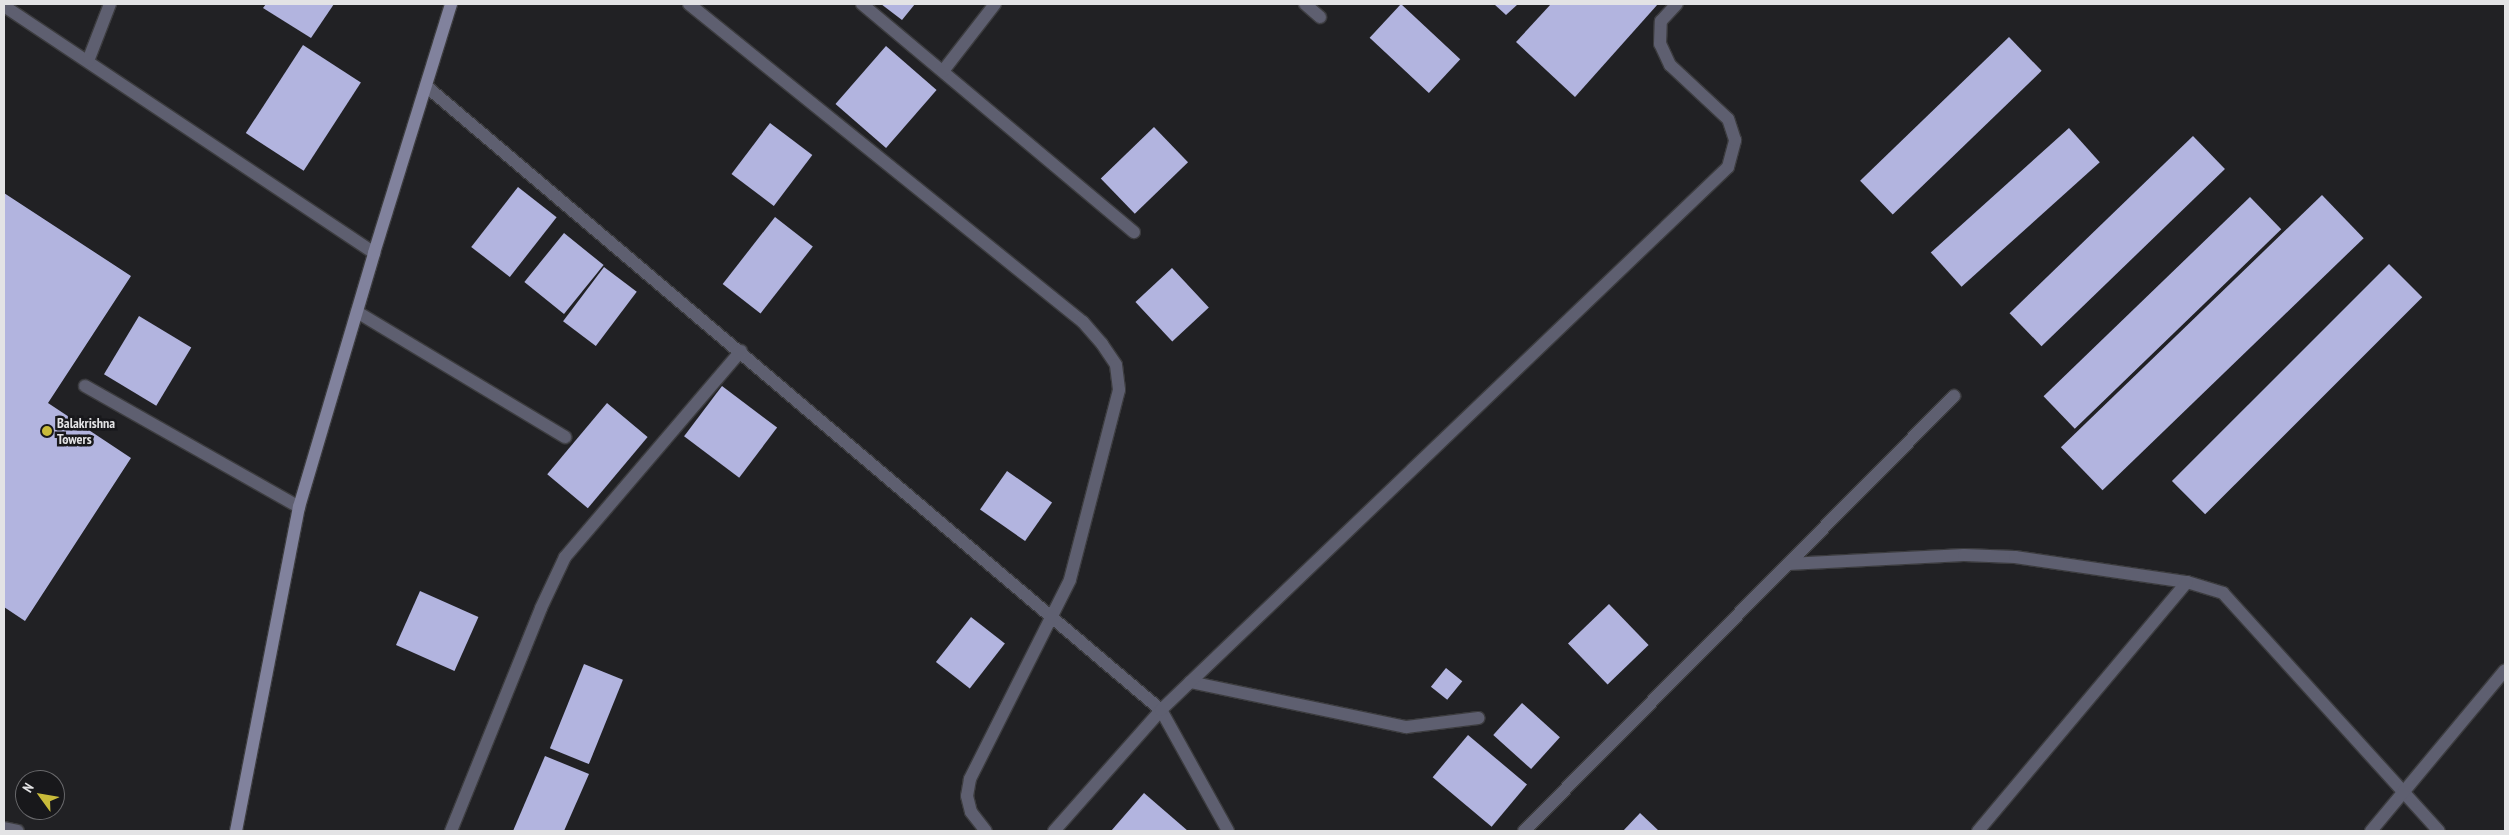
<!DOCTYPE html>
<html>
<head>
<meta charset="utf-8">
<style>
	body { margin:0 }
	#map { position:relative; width:2509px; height:835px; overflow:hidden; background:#212124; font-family:"PT Sans Narrow",sans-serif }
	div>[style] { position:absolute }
	.building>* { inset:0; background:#b2b4df; transform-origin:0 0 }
	.roads { filter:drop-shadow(1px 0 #3c3c3f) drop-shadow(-1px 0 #3c3c3f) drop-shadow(0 1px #3c3c3f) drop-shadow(0 -1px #3c3c3f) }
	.street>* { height:12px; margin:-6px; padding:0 6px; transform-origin:6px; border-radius:6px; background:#5e5f70 }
	.secondary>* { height:12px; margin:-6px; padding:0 6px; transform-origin:6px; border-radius:6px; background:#81829d }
	.dots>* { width:14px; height:14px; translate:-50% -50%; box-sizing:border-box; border:2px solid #18181b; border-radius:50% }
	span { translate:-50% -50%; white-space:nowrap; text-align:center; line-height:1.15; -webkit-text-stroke:5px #18181b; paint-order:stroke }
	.poi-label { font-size:14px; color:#e3e3e5; font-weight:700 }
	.left { translate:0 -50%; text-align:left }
	.frame { position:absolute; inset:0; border:5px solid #e3e3e5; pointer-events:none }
	.north { position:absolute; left:15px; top:770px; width:50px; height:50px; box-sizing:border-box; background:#18181b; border:1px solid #69696c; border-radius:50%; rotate:302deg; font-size:14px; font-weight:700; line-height:20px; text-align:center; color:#e3e3e5 }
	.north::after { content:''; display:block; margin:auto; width:18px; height:22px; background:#c9bb3a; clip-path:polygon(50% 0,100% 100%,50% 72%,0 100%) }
</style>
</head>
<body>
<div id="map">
	<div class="building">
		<div style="clip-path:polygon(266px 4px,334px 4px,311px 38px,263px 8px)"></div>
		<div style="clip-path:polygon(881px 4px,915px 4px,902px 20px)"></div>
		<div style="left:1401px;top:4px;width:81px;height:46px;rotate:43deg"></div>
		<div style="clip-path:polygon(1494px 4px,1518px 4px,1506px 15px)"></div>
		<div style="clip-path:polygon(1551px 4px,1658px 4px,1575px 97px,1516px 42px)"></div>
		<div style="left:2009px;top:37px;width:47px;height:207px;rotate:46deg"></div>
		<div style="left:303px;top:45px;width:69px;height:105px;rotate:33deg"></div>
		<div style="left:886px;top:46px;width:67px;height:77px;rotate:41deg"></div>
		<div style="left:770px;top:123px;width:53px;height:64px;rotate:37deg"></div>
		<div style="left:1154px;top:127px;width:49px;height:74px;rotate:46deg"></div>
		<div style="left:2069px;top:128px;width:46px;height:186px;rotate:48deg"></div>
		<div style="left:2193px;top:136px;width:46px;height:255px;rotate:46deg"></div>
		<div style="left:518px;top:187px;width:49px;height:76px;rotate:38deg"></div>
		<div style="clip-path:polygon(4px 193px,131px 276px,48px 403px,131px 458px,25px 621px,4px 607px)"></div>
		<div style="left:2322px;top:195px;width:60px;height:363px;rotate:46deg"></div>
		<div style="left:2250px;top:197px;width:45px;height:287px;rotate:46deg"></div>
		<div style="left:775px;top:217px;width:48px;height:85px;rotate:38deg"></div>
		<div style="left:564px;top:233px;width:51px;height:63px;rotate:39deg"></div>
		<div style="left:2389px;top:264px;width:47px;height:307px;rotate:45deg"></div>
		<div style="left:604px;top:267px;width:41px;height:68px;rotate:37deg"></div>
		<div style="left:1172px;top:268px;width:54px;height:50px;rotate:47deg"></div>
		<div style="left:139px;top:316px;width:61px;height:68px;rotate:31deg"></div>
		<div style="left:722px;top:386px;width:69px;height:63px;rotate:37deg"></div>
		<div style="left:607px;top:403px;width:53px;height:93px;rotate:40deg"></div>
		<div style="left:1007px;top:471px;width:55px;height:47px;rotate:35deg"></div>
		<div style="left:420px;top:591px;width:64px;height:59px;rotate:24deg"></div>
		<div style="left:1609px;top:604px;width:57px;height:57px;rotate:46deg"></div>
		<div style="left:971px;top:617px;width:43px;height:57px;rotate:38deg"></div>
		<div style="left:584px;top:664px;width:42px;height:91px;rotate:22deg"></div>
		<div style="left:1446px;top:668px;width:21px;height:24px;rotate:39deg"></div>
		<div style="left:1522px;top:703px;width:51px;height:43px;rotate:42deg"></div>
		<div style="left:1468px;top:735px;width:77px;height:55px;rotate:40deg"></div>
		<div style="clip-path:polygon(545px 756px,589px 774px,564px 831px,513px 831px)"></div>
		<div style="clip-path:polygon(1144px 793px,1188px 831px,1111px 831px)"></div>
		<div style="clip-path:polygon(1640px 813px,1659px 831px,1623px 831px)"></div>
	</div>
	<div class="roads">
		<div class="street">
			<div style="left:689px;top:4px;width:506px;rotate:38.91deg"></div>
			<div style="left:1083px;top:322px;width:29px;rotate:49deg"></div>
			<div style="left:1102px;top:344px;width:25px;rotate:56deg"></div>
			<div style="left:1116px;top:365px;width:25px;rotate:83deg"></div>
			<div style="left:1119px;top:390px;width:196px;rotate:104.5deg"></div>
			<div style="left:1070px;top:580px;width:223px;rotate:116.7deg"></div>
			<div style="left:970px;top:779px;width:17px;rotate:100deg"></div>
			<div style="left:967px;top:796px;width:16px;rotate:76deg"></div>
			<div style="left:971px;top:812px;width:24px;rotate:52deg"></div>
			<div style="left:862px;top:4px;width:355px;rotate:40deg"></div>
			<div style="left:1305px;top:4px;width:20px;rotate:41deg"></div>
			<div style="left:4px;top:6px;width:445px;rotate:33.7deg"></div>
			<div style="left:88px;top:61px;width:61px;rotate:-68.9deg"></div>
			<div style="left:943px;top:71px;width:85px;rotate:-52.2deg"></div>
			<div style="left:426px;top:86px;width:964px;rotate:40.33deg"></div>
			<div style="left:1161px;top:710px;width:138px;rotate:61deg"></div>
			<div style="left:357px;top:312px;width:243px;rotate:31deg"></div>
			<div style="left:85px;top:386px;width:246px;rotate:29.5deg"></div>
			<div style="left:1788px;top:564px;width:176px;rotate:-2.9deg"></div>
			<div style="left:1964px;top:555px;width:51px;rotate:2.2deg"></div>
			<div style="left:2015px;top:557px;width:174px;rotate:8.3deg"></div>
			<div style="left:2187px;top:582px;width:38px;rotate:17deg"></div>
			<div style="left:2223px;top:593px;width:321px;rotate:47.8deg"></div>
			<div style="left:1190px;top:682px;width:221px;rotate:11.8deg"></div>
			<div style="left:1406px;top:727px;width:73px;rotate:-7.1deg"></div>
			<div style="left:4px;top:828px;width:14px;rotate:12deg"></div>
			<div style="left:451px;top:831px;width:240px;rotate:-68deg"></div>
			<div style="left:541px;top:608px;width:56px;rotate:-64.8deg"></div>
			<div style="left:565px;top:557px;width:271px;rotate:-49.5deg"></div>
			<div style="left:1054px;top:831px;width:162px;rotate:-48.5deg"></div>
			<div style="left:1161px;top:710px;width:785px;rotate:-43.76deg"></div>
			<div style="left:1728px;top:167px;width:28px;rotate:-75deg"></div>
			<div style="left:1735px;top:140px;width:22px;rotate:-108deg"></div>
			<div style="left:1728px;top:119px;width:79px;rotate:-137deg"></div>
			<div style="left:1670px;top:65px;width:23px;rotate:-115deg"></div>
			<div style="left:1660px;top:44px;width:23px;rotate:-88deg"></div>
			<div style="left:1661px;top:21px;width:23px;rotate:-47deg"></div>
			<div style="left:1524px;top:831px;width:612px;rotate:-45.33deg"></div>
			<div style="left:1978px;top:831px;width:325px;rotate:-50deg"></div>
			<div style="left:2371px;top:831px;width:209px;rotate:-50.2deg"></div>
		</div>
		<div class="secondary">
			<div style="left:236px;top:831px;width:330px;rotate:-79deg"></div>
			<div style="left:299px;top:507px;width:265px;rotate:-73.5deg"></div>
			<div style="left:374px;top:253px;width:261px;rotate:-72.8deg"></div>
		</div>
	</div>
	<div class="dots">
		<div style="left:47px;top:431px;background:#c9bb3a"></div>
	</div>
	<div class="poi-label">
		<span class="left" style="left:57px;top:431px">Balakrishna<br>Towers</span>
	</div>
	<div class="frame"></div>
	<div class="north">N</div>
</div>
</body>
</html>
